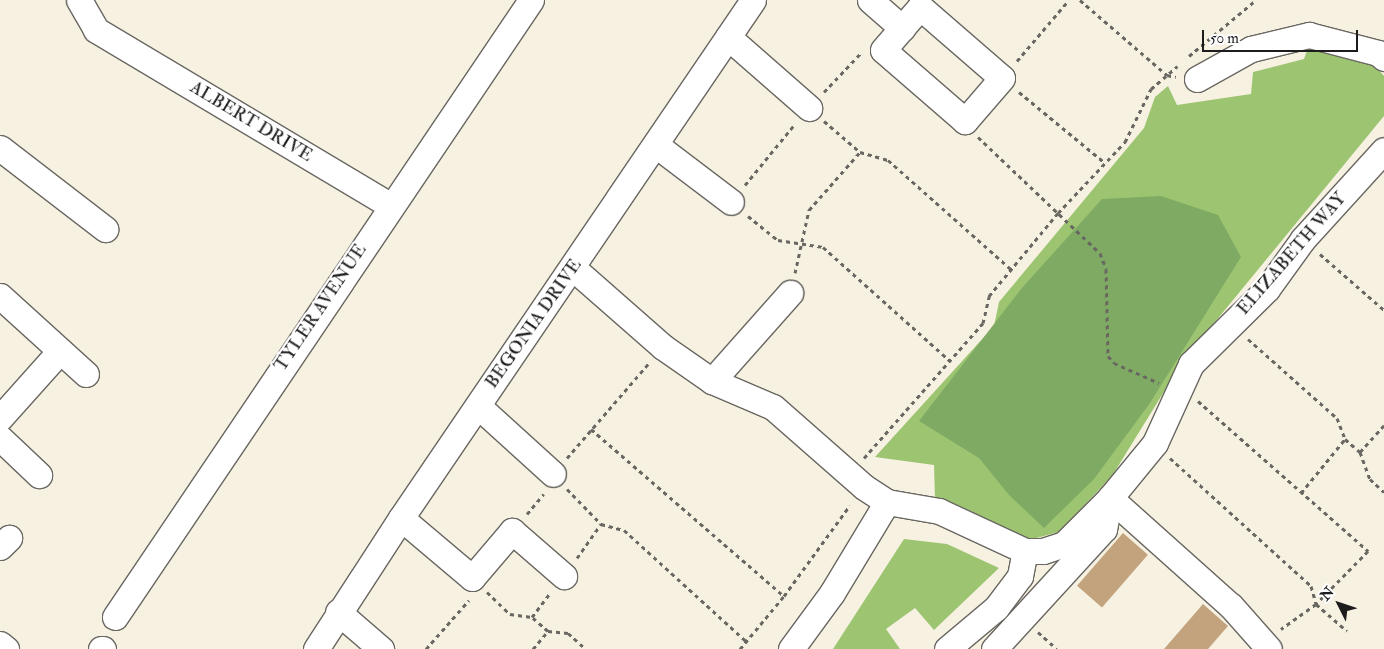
<!DOCTYPE html>
<html>
<head>
<meta charset="utf-8">
<style>
	body { margin:0 }
	#map { position:relative; width:1384px; height:649px; overflow:hidden; background:#f7f1e2; font-family:"IM FELL Double Pica",serif }
	div>[style] { position:absolute }
	.green>* { inset:0; background:#9dc571 }
	.forest>* { inset:0; background:#7eaa63 }
	.building>* { inset:0; background:#c2a37d; transform-origin:0 0 }
	.path>* { height:3px; margin-top:-1.5px; transform-origin:0; background:repeating-linear-gradient(90deg,#696761 0 4px,transparent 0 8px) }
	.roads { filter:drop-shadow(1px 0 #696761) drop-shadow(-1px 0 #696761) drop-shadow(0 1px #696761) drop-shadow(0 -1px #696761) }
	.minor>* { height:25px; margin:-12.5px; padding:0 12.5px; transform-origin:12.5px; border-radius:12.5px; background:#fff }
	span { translate:-50% -50%; white-space:nowrap; text-align:center; line-height:1.15; -webkit-text-stroke:4.5px #fff; paint-order:stroke }
	.street-label { font-size:18px; color:#1c1c1c }
	.north { position:absolute; left:1314px; top:579px; width:50px; height:50px; -webkit-text-stroke:4px #fff; paint-order:stroke; rotate:311deg; font-size:14px; font-weight:700; line-height:20px; text-align:center; color:#1c1c1c }
	.north::after { content:''; display:block; margin:auto; width:18px; height:22px; background:#1c1c1c; clip-path:polygon(50% 0,100% 100%,50% 72%,0 100%) }
	.scale { position:absolute; left:1202px; top:30px; width:156px; height:22px; box-sizing:border-box; border:2px solid #1c1c1c; border-top:0; padding-left:6px; font-size:15px; line-height:18px; white-space:nowrap; color:#1c1c1c; -webkit-text-stroke:4px #fff; paint-order:stroke }
</style>
</head>
<body>
<div id="map">
	<div class="green">
		<div style="clip-path:polygon(1309px 45px,1372px 62px,1384px 76px,1384px 116px,1183px 361px,1112px 476px,1059px 532px,1029px 540px,935px 500px,934px 465px,875px 457px,994px 326px,999px 302px,1144px 128px,1155px 97px,1168px 86px,1177px 105px,1251px 94px,1253px 72px,1304px 59px)"></div>
		<div style="clip-path:polygon(904px 539px,947px 544px,999px 568px,934px 630px,915px 608px,886px 629px,900px 649px,833px 649px)"></div>
	</div>
	<div class="forest">
		<div style="clip-path:polygon(1161px 196px,1218px 215px,1241px 257px,1150px 403px,1094px 479px,1044px 528px,1009px 495px,979px 458px,919px 421px,1021px 289px,1102px 199px)"></div>
	</div>
	<div class="building">
		<div style="left:1123px;top:533px;width:33px;height:70px;rotate:41deg"></div>
		<div style="clip-path:polygon(1203px 604px,1228px 626px,1208px 649px,1164px 649px)"></div>
	</div>
	<div class="path">
		<div style="left:1080px;top:0;width:115px;rotate:40.8deg"></div>
		<div style="left:1167px;top:75px;width:9px;rotate:13deg"></div>
		<div style="left:1189px;top:56px;width:87px;rotate:-39.9deg"></div>
		<div style="left:1017px;top:61px;width:80px;rotate:-49.6deg"></div>
		<div style="left:824px;top:92px;width:54px;rotate:-46.5deg"></div>
		<div style="left:1019px;top:92px;width:112px;rotate:39.5deg"></div>
		<div style="left:824px;top:121px;width:48px;rotate:40.7deg"></div>
		<div style="left:860px;top:152px;width:29px;rotate:16deg"></div>
		<div style="left:888px;top:160px;width:167px;rotate:41.6deg"></div>
		<div style="left:978px;top:137px;width:168px;rotate:43.6deg"></div>
		<div style="left:1100px;top:253px;width:17px;rotate:69deg"></div>
		<div style="left:1106px;top:269px;width:87px;rotate:88.7deg"></div>
		<div style="left:1108px;top:356px;width:9px;rotate:49deg"></div>
		<div style="left:1114px;top:363px;width:49px;rotate:24deg"></div>
		<div style="left:745px;top:185px;width:79px;rotate:-50.7deg"></div>
		<div style="left:748px;top:216px;width:38px;rotate:39deg"></div>
		<div style="left:778px;top:240px;width:46px;rotate:8.8deg"></div>
		<div style="left:823px;top:247px;width:171px;rotate:41.9deg"></div>
		<div style="left:1320px;top:254px;width:85px;rotate:41.2deg"></div>
		<div style="left:795px;top:273px;width:65px;rotate:-77.5deg"></div>
		<div style="left:809px;top:210px;width:77px;rotate:-48.7deg"></div>
		<div style="left:1248px;top:339px;width:119px;rotate:41.6deg"></div>
		<div style="left:1337px;top:418px;width:22px;rotate:69deg"></div>
		<div style="left:1198px;top:401px;width:227px;rotate:41.4deg"></div>
		<div style="left:1368px;top:551px;width:74px;rotate:134.5deg"></div>
		<div style="left:1316px;top:604px;width:43px;rotate:144.5deg"></div>
		<div style="left:591px;top:429px;width:255px;rotate:40.9deg"></div>
		<div style="left:1360px;top:452px;width:29px;rotate:70deg"></div>
		<div style="left:1370px;top:479px;width:19px;rotate:43deg"></div>
		<div style="left:567px;top:458px;width:125px;rotate:-49.2deg"></div>
		<div style="left:864px;top:458px;width:180px;rotate:-48.6deg"></div>
		<div style="left:983px;top:323px;width:28px;rotate:-77deg"></div>
		<div style="left:989px;top:296px;width:108px;rotate:-50.3deg"></div>
		<div style="left:1058px;top:213px;width:98px;rotate:-46.7deg"></div>
		<div style="left:1125px;top:142px;width:59px;rotate:-63.9deg"></div>
		<div style="left:1151px;top:89px;width:35px;rotate:-41deg"></div>
		<div style="left:1170px;top:458px;width:190px;rotate:42.2deg"></div>
		<div style="left:1311px;top:586px;width:19px;rotate:74deg"></div>
		<div style="left:1316px;top:604px;width:41px;rotate:41.1deg"></div>
		<div style="left:567px;top:489px;width:49px;rotate:45.8deg"></div>
		<div style="left:601px;top:524px;width:24px;rotate:15deg"></div>
		<div style="left:624px;top:530px;width:165px;rotate:42.3deg"></div>
		<div style="left:1301px;top:493px;width:70px;rotate:-50.8deg"></div>
		<div style="left:1345px;top:439px;width:20px;rotate:41deg"></div>
		<div style="left:1360px;top:452px;width:36px;rotate:-48deg"></div>
		<div style="left:527px;top:514px;width:26px;rotate:-50deg"></div>
		<div style="left:577px;top:558px;width:42px;rotate:-54.8deg"></div>
		<div style="left:487px;top:592px;width:32px;rotate:44deg"></div>
		<div style="left:510px;top:614px;width:22px;rotate:8deg"></div>
		<div style="left:548px;top:631px;width:20px;rotate:6deg"></div>
		<div style="left:568px;top:633px;width:24px;rotate:42deg"></div>
		<div style="left:1038px;top:632px;width:25px;rotate:42deg"></div>
		<div style="left:426px;top:649px;width:65px;rotate:-48.7deg"></div>
		<div style="left:533px;top:649px;width:23px;rotate:-50deg"></div>
		<div style="left:548px;top:631px;width:21px;rotate:-139deg"></div>
		<div style="left:532px;top:617px;width:30px;rotate:-53deg"></div>
		<div style="left:740px;top:649px;width:69px;rotate:-50.3deg"></div>
		<div style="left:784px;top:596px;width:112px;rotate:-54deg"></div>
	</div>
	<div class="roads">
		<div class="minor">
			<div style="left:79px;top:0;width:34px;rotate:60deg"></div>
			<div style="left:96px;top:30px;width:341px;rotate:30.8deg"></div>
			<div style="left:870px;top:0;width:43px;rotate:41.2deg"></div>
			<div style="left:920px;top:7px;width:108px;rotate:40.9deg"></div>
			<div style="left:1002px;top:78px;width:57px;rotate:130.7deg"></div>
			<div style="left:965px;top:121px;width:108px;rotate:-139.1deg"></div>
			<div style="left:883px;top:50px;width:57px;rotate:-49.3deg"></div>
			<div style="left:728px;top:37px;width:108px;rotate:41.2deg"></div>
			<div style="left:1197px;top:79px;width:62px;rotate:-29.1deg"></div>
			<div style="left:1251px;top:49px;width:60px;rotate:-13.6deg"></div>
			<div style="left:1309px;top:35px;width:71px;rotate:14.6deg"></div>
			<div style="left:1378px;top:53px;width:8px;rotate:40deg"></div>
			<div style="left:656px;top:145px;width:94px;rotate:37.2deg"></div>
			<div style="left:0;top:148px;width:133px;rotate:37.6deg"></div>
			<div style="left:573px;top:268px;width:120px;rotate:41.3deg"></div>
			<div style="left:663px;top:347px;width:60px;rotate:34.8deg"></div>
			<div style="left:712px;top:381px;width:66px;rotate:23.1deg"></div>
			<div style="left:773px;top:407px;width:121px;rotate:41.3deg"></div>
			<div style="left:864px;top:487px;width:27px;rotate:33deg"></div>
			<div style="left:887px;top:502px;width:53px;rotate:9.8deg"></div>
			<div style="left:939px;top:511px;width:95px;rotate:24.9deg"></div>
			<div style="left:1025px;top:551px;width:18px"></div>
			<div style="left:1043px;top:551px;width:22px;rotate:-18deg"></div>
			<div style="left:1064px;top:544px;width:65px;rotate:-45deg"></div>
			<div style="left:1110px;top:498px;width:71px;rotate:-50.7deg"></div>
			<div style="left:1155px;top:443px;width:87px;rotate:-65.5deg"></div>
			<div style="left:1191px;top:364px;width:107px;rotate:-44.6deg"></div>
			<div style="left:1267px;top:289px;width:62px;rotate:-54.2deg"></div>
			<div style="left:1303px;top:239px;width:120px;rotate:-47.7deg"></div>
			<div style="left:0;top:296px;width:116px;rotate:42.2deg"></div>
			<div style="left:712px;top:381px;width:118px;rotate:-48.4deg"></div>
			<div style="left:478px;top:406px;width:101px;rotate:42.2deg"></div>
			<div style="left:0;top:418px;width:90px;rotate:-48.2deg"></div>
			<div style="left:0;top:438px;width:54px;rotate:43.5deg"></div>
			<div style="left:1110px;top:498px;width:162px;rotate:41.8deg"></div>
			<div style="left:1231px;top:606px;width:57px;rotate:48.5deg"></div>
			<div style="left:401px;top:518px;width:93px;rotate:40.2deg"></div>
			<div style="left:472px;top:578px;width:62px;rotate:-49.6deg"></div>
			<div style="left:512px;top:531px;width:69px;rotate:40.9deg"></div>
			<div style="left:0;top:547px;width:13px;rotate:-45deg"></div>
			<div style="left:338px;top:612px;width:57px;rotate:40.7deg"></div>
			<div style="left:115px;top:617px;width:744px;rotate:-56.01deg"></div>
			<div style="left:0;top:644px;width:8px;rotate:40deg"></div>
			<div style="left:101px;top:649px;width:2px"></div>
			<div style="left:316px;top:649px;width:156px;rotate:-57deg"></div>
			<div style="left:401px;top:518px;width:626px;rotate:-55.8deg"></div>
			<div style="left:791px;top:649px;width:69px;rotate:-53.8deg"></div>
			<div style="left:832px;top:593px;width:106px;rotate:-58.9deg"></div>
			<div style="left:947px;top:649px;width:64px;rotate:-39.9deg"></div>
			<div style="left:996px;top:608px;width:40px;rotate:-53deg"></div>
			<div style="left:1020px;top:576px;width:25px;rotate:-79deg"></div>
			<div style="left:994px;top:649px;width:163px;rotate:-47.5deg"></div>
			<div style="left:1104px;top:529px;width:32px;rotate:-79deg"></div>
		</div>
	</div>
	<div class="street-label">
		<span style="left:251px;top:122px;rotate:31deg">ALBERT DRIVE</span>
		<span style="left:1292px;top:254px;rotate:-49deg">ELIZABETH WAY</span>
		<span style="left:321px;top:308px;rotate:-56deg">TYLER AVENUE</span>
		<span style="left:534px;top:324px;rotate:-55deg">BEGONIA DRIVE</span>
	</div>
	<div class="north">N</div>
	<div class="scale">50 m</div>
</div>
</body>
</html>
